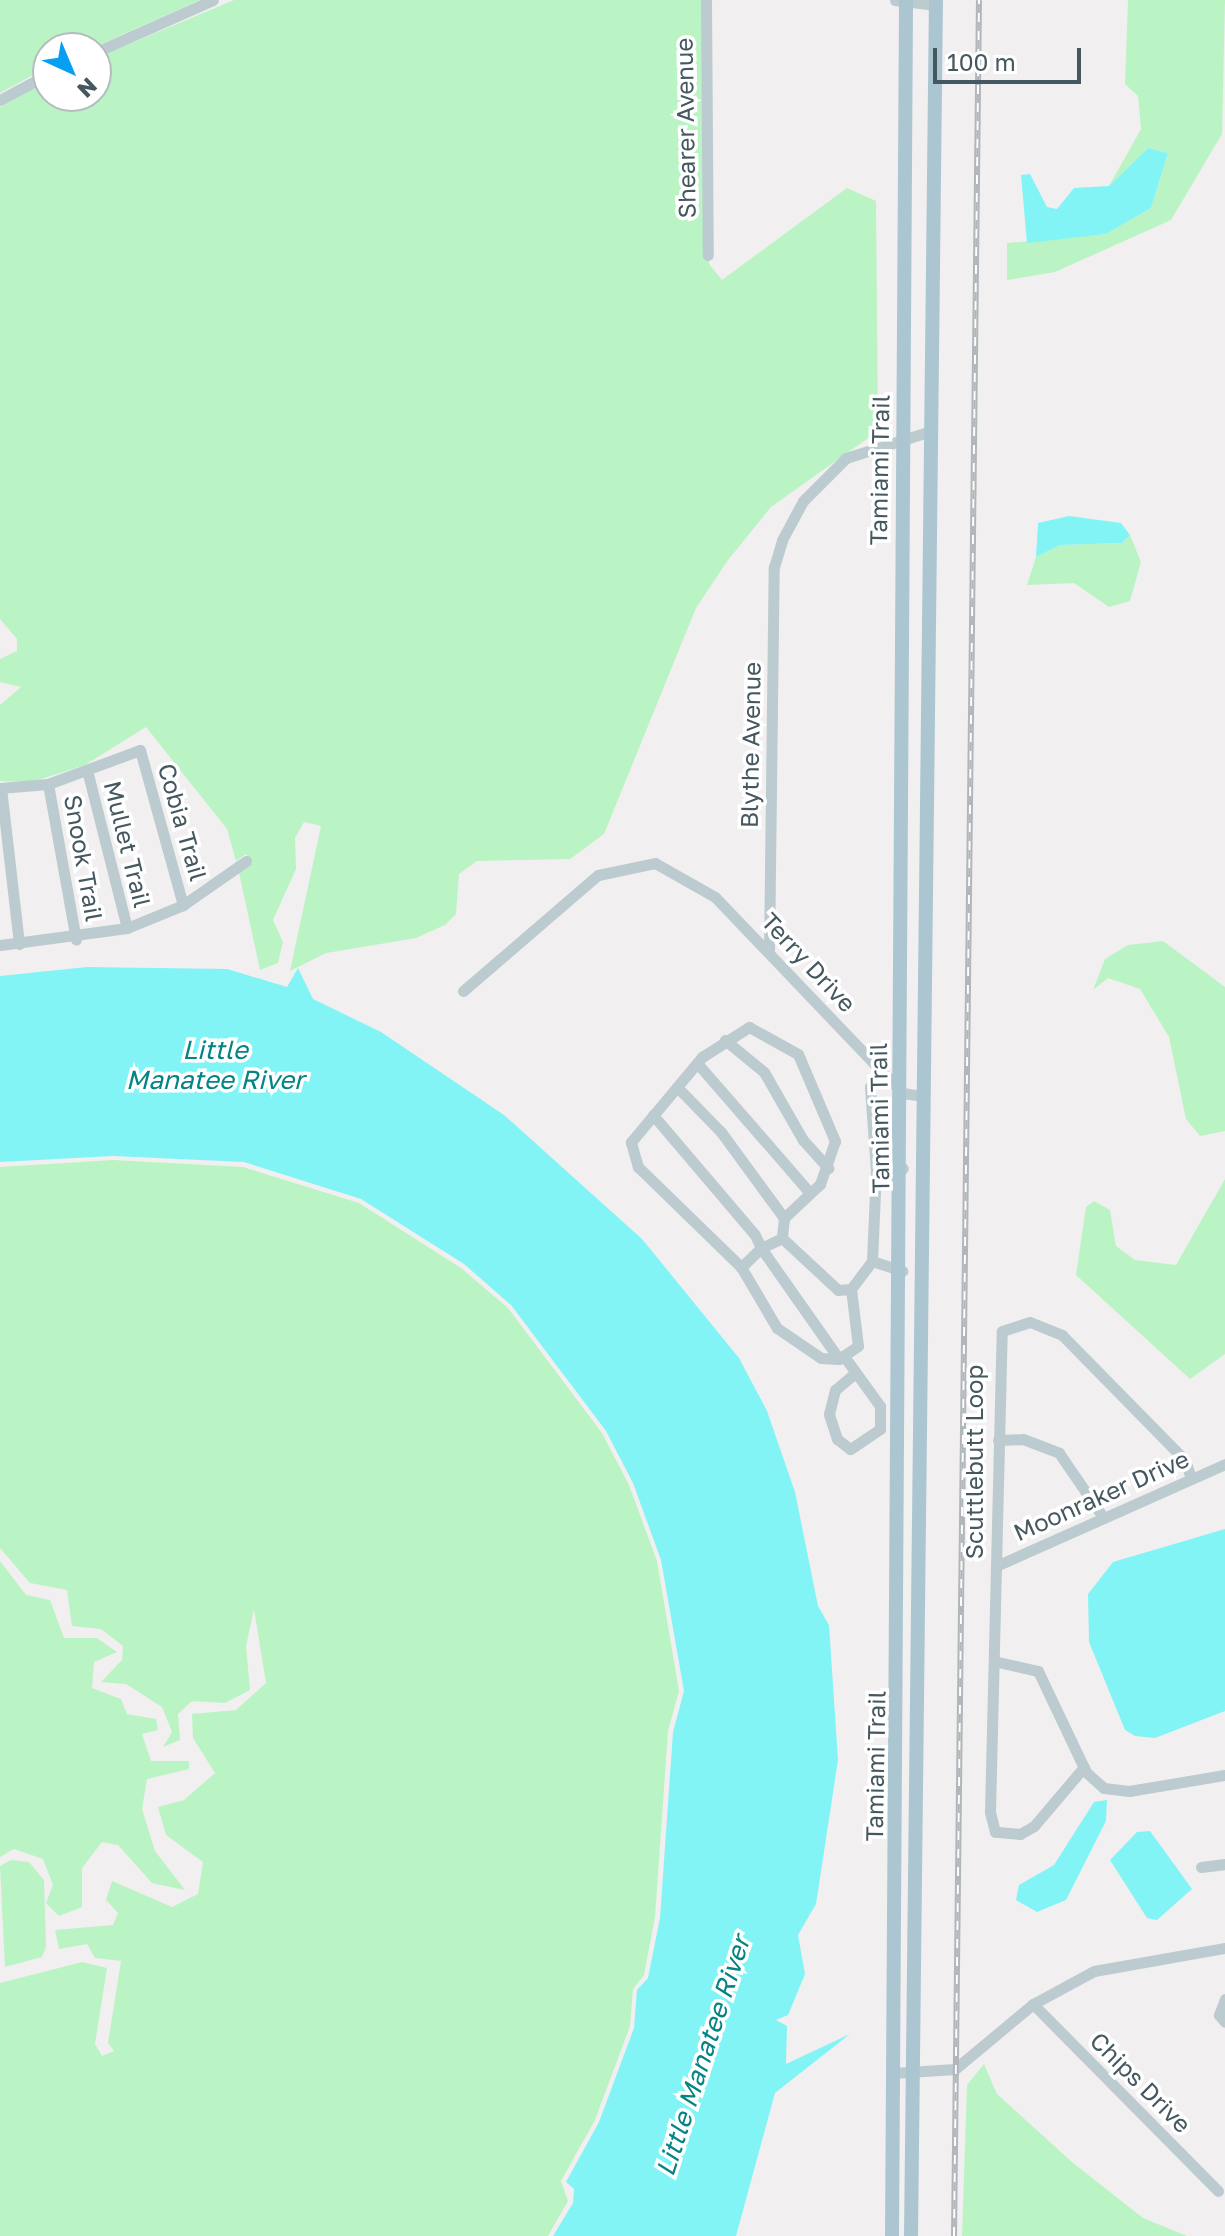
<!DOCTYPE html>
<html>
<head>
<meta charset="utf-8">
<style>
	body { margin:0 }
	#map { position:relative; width:1225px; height:2236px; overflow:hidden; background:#f2eff0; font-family:"Golos Text",sans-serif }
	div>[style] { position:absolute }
	.green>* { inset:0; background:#baf4c4 }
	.water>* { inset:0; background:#82f4f5 }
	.minor>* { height:11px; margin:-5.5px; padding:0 5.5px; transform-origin:5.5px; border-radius:5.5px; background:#bbcbd0 }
	.major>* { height:14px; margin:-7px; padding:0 7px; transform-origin:7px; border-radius:7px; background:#acc6d1 }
	.rail>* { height:6px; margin-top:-3px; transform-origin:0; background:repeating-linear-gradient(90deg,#fff 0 9px,#b1b6ba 0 18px); box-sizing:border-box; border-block:2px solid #b1b6ba }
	span { translate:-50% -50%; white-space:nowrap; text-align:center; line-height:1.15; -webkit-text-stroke:7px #fff; paint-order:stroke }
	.street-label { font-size:24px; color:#45585f }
	.water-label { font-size:26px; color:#058485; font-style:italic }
	.north { position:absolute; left:32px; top:32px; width:80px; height:80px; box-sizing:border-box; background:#fff; border:2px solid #b5bcbf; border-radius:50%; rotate:136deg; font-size:22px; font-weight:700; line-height:32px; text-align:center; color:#45585f }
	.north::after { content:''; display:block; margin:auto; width:28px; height:36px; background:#079ff4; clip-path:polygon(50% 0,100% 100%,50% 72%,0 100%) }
	.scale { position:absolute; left:933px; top:48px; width:148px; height:36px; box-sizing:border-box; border:4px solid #45585f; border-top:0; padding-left:10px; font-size:24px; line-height:28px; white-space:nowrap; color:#45585f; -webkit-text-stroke:6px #fff; paint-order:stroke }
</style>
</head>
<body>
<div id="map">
	<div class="green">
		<div style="clip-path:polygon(0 0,200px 0,92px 48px,48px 48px,48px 67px,0 93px)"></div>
		<div style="clip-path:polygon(234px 0,704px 0,709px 264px,722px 280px,847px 188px,876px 201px,878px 431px,771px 507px,728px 560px,696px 608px,604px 834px,570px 859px,477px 861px,459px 874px,456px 914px,445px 925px,416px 938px,326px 953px,290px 971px,321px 826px,304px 822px,295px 838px,296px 869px,273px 920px,283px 942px,278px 963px,260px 970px,239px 873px,253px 863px,246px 854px,236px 861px,227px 829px,146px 727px,85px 765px,32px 782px,0 781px,0 705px,21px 687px,0 682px,0 659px,17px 651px,17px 639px,0 619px,0 107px,48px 80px,48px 96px,96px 96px,96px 58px)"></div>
		<div style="clip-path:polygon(1128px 0,1225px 0,1222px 134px,1171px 220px,1055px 272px,1007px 280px,1007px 243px,1106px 234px,1151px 208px,1168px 153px,1148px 148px,1109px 186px,1141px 129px,1138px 96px,1125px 84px)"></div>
		<div style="clip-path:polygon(1130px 535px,1141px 562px,1130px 601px,1109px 607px,1074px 583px,1027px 585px,1036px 557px,1060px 545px,1122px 543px)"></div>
		<div style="clip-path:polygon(1163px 941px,1225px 987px,1225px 1131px,1200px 1136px,1186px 1119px,1169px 1037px,1140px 989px,1108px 978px,1093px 990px,1105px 959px,1128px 945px)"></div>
		<div style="clip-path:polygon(113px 1160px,243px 1167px,359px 1203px,461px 1268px,508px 1308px,602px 1433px,629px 1485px,657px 1561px,679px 1691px,668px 1731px,655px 1917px,644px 1975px,633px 1989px,630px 2026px,595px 2120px,561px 2181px,568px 2201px,548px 2236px,0 2236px,0 1983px,82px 1962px,107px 1968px,95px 2044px,102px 2056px,114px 2051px,108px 2043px,121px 1961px,95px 1958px,87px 1944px,59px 1949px,55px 1930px,113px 1925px,118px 1913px,106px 1900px,112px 1881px,172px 1907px,198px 1894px,203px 1862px,166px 1835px,158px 1807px,184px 1800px,215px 1773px,193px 1738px,192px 1714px,236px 1710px,266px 1683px,254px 1609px,246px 1646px,250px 1690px,225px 1703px,192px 1701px,178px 1714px,180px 1740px,163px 1747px,172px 1732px,162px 1707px,126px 1684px,101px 1682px,122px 1660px,123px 1646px,101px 1629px,72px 1626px,67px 1590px,30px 1583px,0 1548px,0 1167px)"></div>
		<div style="clip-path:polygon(1225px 1179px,1225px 1354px,1190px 1379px,1076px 1275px,1086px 1207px,1094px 1201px,1110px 1210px,1116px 1246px,1135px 1260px,1176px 1265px)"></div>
		<div style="clip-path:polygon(0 1561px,26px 1595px,50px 1600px,64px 1638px,97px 1638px,117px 1652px,94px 1662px,92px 1688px,121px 1699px,127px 1714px,156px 1719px,158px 1730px,142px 1734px,151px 1761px,189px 1761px,189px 1769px,147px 1779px,142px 1809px,155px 1851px,185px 1890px,152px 1883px,118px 1845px,102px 1842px,82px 1868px,82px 1907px,59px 1916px,46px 1903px,53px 1885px,43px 1859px,14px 1849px,0 1857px)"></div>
		<div style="clip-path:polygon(11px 1860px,29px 1862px,44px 1880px,46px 1947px,42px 1957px,5px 1967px,0 1866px)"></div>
		<div style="clip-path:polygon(984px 2064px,997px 2094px,1072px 2162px,1143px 2218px,1187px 2236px,962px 2236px,967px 2085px)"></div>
	</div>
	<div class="water">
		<div style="clip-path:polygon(1148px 148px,1168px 153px,1151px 208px,1106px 234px,1027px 243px,1021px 175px,1030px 174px,1047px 207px,1057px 209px,1074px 188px,1109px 186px)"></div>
		<div style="clip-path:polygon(1069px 516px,1121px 523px,1130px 535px,1122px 543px,1060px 545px,1036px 557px,1038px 523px)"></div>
		<div style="clip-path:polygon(87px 967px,227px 969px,287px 987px,298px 968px,313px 999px,381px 1032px,504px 1115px,642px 1239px,739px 1358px,767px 1411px,795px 1492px,818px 1606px,829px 1625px,838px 1760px,816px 1904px,798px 1935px,805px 1974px,788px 2015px,776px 2020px,787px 2026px,786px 2064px,850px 2034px,775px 2093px,736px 2236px,553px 2236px,573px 2203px,574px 2189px,566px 2182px,599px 2122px,634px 2028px,637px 1990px,648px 1978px,660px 1918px,673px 1732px,684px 1691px,661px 1560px,633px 1483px,606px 1431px,511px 1305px,464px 1264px,361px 1199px,244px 1162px,113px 1156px,0 1162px,0 976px)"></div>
		<div style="clip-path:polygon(1225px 1529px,1225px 1711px,1155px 1738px,1135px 1736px,1125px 1730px,1089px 1642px,1088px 1594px,1113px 1562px)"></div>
		<div style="clip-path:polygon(1107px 1800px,1106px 1821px,1066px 1900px,1037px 1912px,1016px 1900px,1019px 1885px,1054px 1865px,1094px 1802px)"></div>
		<div style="clip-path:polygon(1150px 1831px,1192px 1889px,1157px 1920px,1147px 1918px,1110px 1860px,1137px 1832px)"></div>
	</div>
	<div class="minor">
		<div style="left:706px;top:0;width:255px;rotate:89.6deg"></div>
		<div style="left:895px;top:0;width:41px;rotate:7deg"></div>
		<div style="left:96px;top:52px;width:128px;rotate:-24deg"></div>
		<div style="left:0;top:100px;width:55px;rotate:-28.4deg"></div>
		<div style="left:87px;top:770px;width:163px;rotate:75.8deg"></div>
		<div style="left:48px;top:784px;width:158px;rotate:79.8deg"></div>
		<div style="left:0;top:788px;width:48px;rotate:-4.8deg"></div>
		<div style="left:48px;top:784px;width:98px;rotate:-20.3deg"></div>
		<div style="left:140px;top:750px;width:161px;rotate:74.5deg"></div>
		<div style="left:1px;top:788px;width:157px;rotate:83.4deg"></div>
		<div style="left:0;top:945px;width:128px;rotate:-7.6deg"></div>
		<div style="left:127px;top:928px;width:61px;rotate:-22.3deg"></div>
		<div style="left:183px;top:905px;width:77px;rotate:-34.9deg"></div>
		<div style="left:769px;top:952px;width:385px;rotate:-89.3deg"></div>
		<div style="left:774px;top:567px;width:28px;rotate:-73deg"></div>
		<div style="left:782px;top:540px;width:44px;rotate:-61.7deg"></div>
		<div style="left:803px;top:501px;width:61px;rotate:-45deg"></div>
		<div style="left:846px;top:458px;width:89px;rotate:-17.6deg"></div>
		<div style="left:463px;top:991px;width:178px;rotate:-40.7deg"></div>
		<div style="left:598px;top:875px;width:58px;rotate:-11.9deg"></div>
		<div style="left:655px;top:863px;width:69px;rotate:29.5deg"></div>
		<div style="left:715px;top:897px;width:271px;rotate:46.3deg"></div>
		<div style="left:902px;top:1093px;width:21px;rotate:8deg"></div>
		<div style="left:725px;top:1040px;width:50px;rotate:39.4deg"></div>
		<div style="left:764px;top:1072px;width:78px;rotate:60.2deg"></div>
		<div style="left:803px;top:1140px;width:38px;rotate:48deg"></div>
		<div style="left:697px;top:1063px;width:172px;rotate:49deg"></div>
		<div style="left:680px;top:1090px;width:59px;rotate:45.7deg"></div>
		<div style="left:721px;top:1132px;width:107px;rotate:53.8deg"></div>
		<div style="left:653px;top:1115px;width:157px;rotate:49.6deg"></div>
		<div style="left:755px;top:1235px;width:14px;rotate:65deg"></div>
		<div style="left:761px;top:1248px;width:28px;rotate:136deg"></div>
		<div style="left:741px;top:1267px;width:71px;rotate:59.5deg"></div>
		<div style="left:777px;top:1328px;width:53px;rotate:34.3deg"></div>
		<div style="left:821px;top:1358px;width:18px;rotate:3deg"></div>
		<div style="left:876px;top:1171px;width:84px;rotate:-94.1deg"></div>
		<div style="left:870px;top:1087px;width:19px;rotate:-55deg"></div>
		<div style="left:872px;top:1261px;width:90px;rotate:-87.5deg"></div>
		<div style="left:876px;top:1171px;width:27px;rotate:-6deg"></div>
		<div style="left:741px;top:1267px;width:144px;rotate:-135.8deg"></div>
		<div style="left:638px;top:1167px;width:26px;rotate:-106deg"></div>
		<div style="left:631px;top:1142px;width:111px;rotate:-50.1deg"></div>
		<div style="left:702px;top:1057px;width:56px;rotate:-32.6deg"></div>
		<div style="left:749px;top:1027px;width:56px;rotate:28.9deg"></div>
		<div style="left:798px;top:1054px;width:95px;rotate:67deg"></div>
		<div style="left:835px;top:1141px;width:46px;rotate:109.2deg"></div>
		<div style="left:820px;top:1184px;width:50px;rotate:136.6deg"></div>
		<div style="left:784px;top:1218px;width:20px;rotate:96deg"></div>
		<div style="left:851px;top:1289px;width:57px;rotate:83deg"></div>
		<div style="left:858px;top:1346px;width:23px;rotate:146deg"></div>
		<div style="left:839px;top:1359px;width:136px;rotate:-125.1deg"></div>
		<div style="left:761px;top:1248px;width:23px;rotate:-25deg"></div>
		<div style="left:782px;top:1238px;width:76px;rotate:42.9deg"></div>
		<div style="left:838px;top:1290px;width:13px;rotate:-4deg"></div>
		<div style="left:851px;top:1289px;width:35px;rotate:-53deg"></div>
		<div style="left:872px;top:1261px;width:32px;rotate:18deg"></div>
		<div style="left:846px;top:1359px;width:58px;rotate:54.1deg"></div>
		<div style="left:880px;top:1406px;width:23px;rotate:90deg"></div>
		<div style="left:880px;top:1429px;width:36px;rotate:146deg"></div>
		<div style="left:850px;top:1449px;width:16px;rotate:-142deg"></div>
		<div style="left:837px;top:1439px;width:26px;rotate:-108deg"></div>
		<div style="left:829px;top:1414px;width:25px;rotate:-76deg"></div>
		<div style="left:835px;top:1390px;width:26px;rotate:-40deg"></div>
		<div style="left:998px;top:1440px;width:25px;rotate:-2deg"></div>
		<div style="left:1023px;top:1439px;width:39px;rotate:21deg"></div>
		<div style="left:1059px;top:1453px;width:78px;rotate:55.5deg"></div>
		<div style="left:996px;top:1566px;width:251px;rotate:-24deg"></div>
		<div style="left:998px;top:1662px;width:41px;rotate:12.7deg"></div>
		<div style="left:1038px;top:1671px;width:112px;rotate:64.6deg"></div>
		<div style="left:1086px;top:1772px;width:24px;rotate:42deg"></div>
		<div style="left:1104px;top:1788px;width:25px;rotate:7deg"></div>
		<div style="left:1129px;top:1791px;width:97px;rotate:-9.5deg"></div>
		<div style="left:1084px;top:1767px;width:77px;rotate:130.3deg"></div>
		<div style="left:1034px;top:1826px;width:16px;rotate:150deg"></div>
		<div style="left:1020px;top:1834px;width:25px;rotate:-175deg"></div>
		<div style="left:995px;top:1832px;width:21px;rotate:-104deg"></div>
		<div style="left:990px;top:1812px;width:481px;rotate:-88.6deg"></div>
		<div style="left:1002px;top:1331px;width:29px;rotate:-18deg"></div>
		<div style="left:1030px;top:1322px;width:35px;rotate:22deg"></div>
		<div style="left:1062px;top:1335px;width:175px;rotate:45.5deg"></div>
		<div style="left:1185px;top:1460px;width:19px;rotate:72deg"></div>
		<div style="left:1201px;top:1867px;width:24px;rotate:-7deg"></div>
		<div style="left:1225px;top:1999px;width:17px;rotate:111deg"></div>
		<div style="left:1219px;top:2015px;width:9px;rotate:49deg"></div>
		<div style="left:1033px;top:2004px;width:263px;rotate:45.3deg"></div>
		<div style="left:893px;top:2073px;width:62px;rotate:-3.7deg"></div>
		<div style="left:955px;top:2069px;width:102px;rotate:-39.8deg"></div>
		<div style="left:1033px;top:2004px;width:69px;rotate:-28.4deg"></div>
		<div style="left:1094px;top:1971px;width:133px;rotate:-10deg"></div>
	</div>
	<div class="major">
		<div style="left:892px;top:2236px;width:2236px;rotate:-89.64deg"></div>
		<div style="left:911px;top:2236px;width:2236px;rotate:-89.36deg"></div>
	</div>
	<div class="rail">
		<div style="left:954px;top:2236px;width:2236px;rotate:-89.36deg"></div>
	</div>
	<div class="street-label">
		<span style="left:685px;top:128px;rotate:-91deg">Shearer Avenue</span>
		<span style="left:879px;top:470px;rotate:-89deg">Tamiami Trail</span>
		<span style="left:750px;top:745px;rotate:-89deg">Blythe Avenue</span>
		<span style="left:183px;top:822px;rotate:74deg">Cobia Trail</span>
		<span style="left:128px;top:844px;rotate:76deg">Mullet Trail</span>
		<span style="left:84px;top:858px;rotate:80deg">Snook Trail</span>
		<span style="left:809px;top:962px;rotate:47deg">Terry Drive</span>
		<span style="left:879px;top:1118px;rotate:-91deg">Tamiami Trail</span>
		<span style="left:974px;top:1462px;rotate:-90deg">Scuttlebutt Loop</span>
		<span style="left:1101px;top:1495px;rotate:-24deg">Moonraker Drive</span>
		<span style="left:875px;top:1766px;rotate:-89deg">Tamiami Trail</span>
		<span style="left:1141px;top:2082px;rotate:45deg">Chips Drive</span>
	</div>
	<div class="water-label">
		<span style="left:215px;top:1065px">Little<br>Manatee River</span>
		<span style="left:703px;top:2056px;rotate:-72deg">Little Manatee River</span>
	</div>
	<div class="north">N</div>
	<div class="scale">100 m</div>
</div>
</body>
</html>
